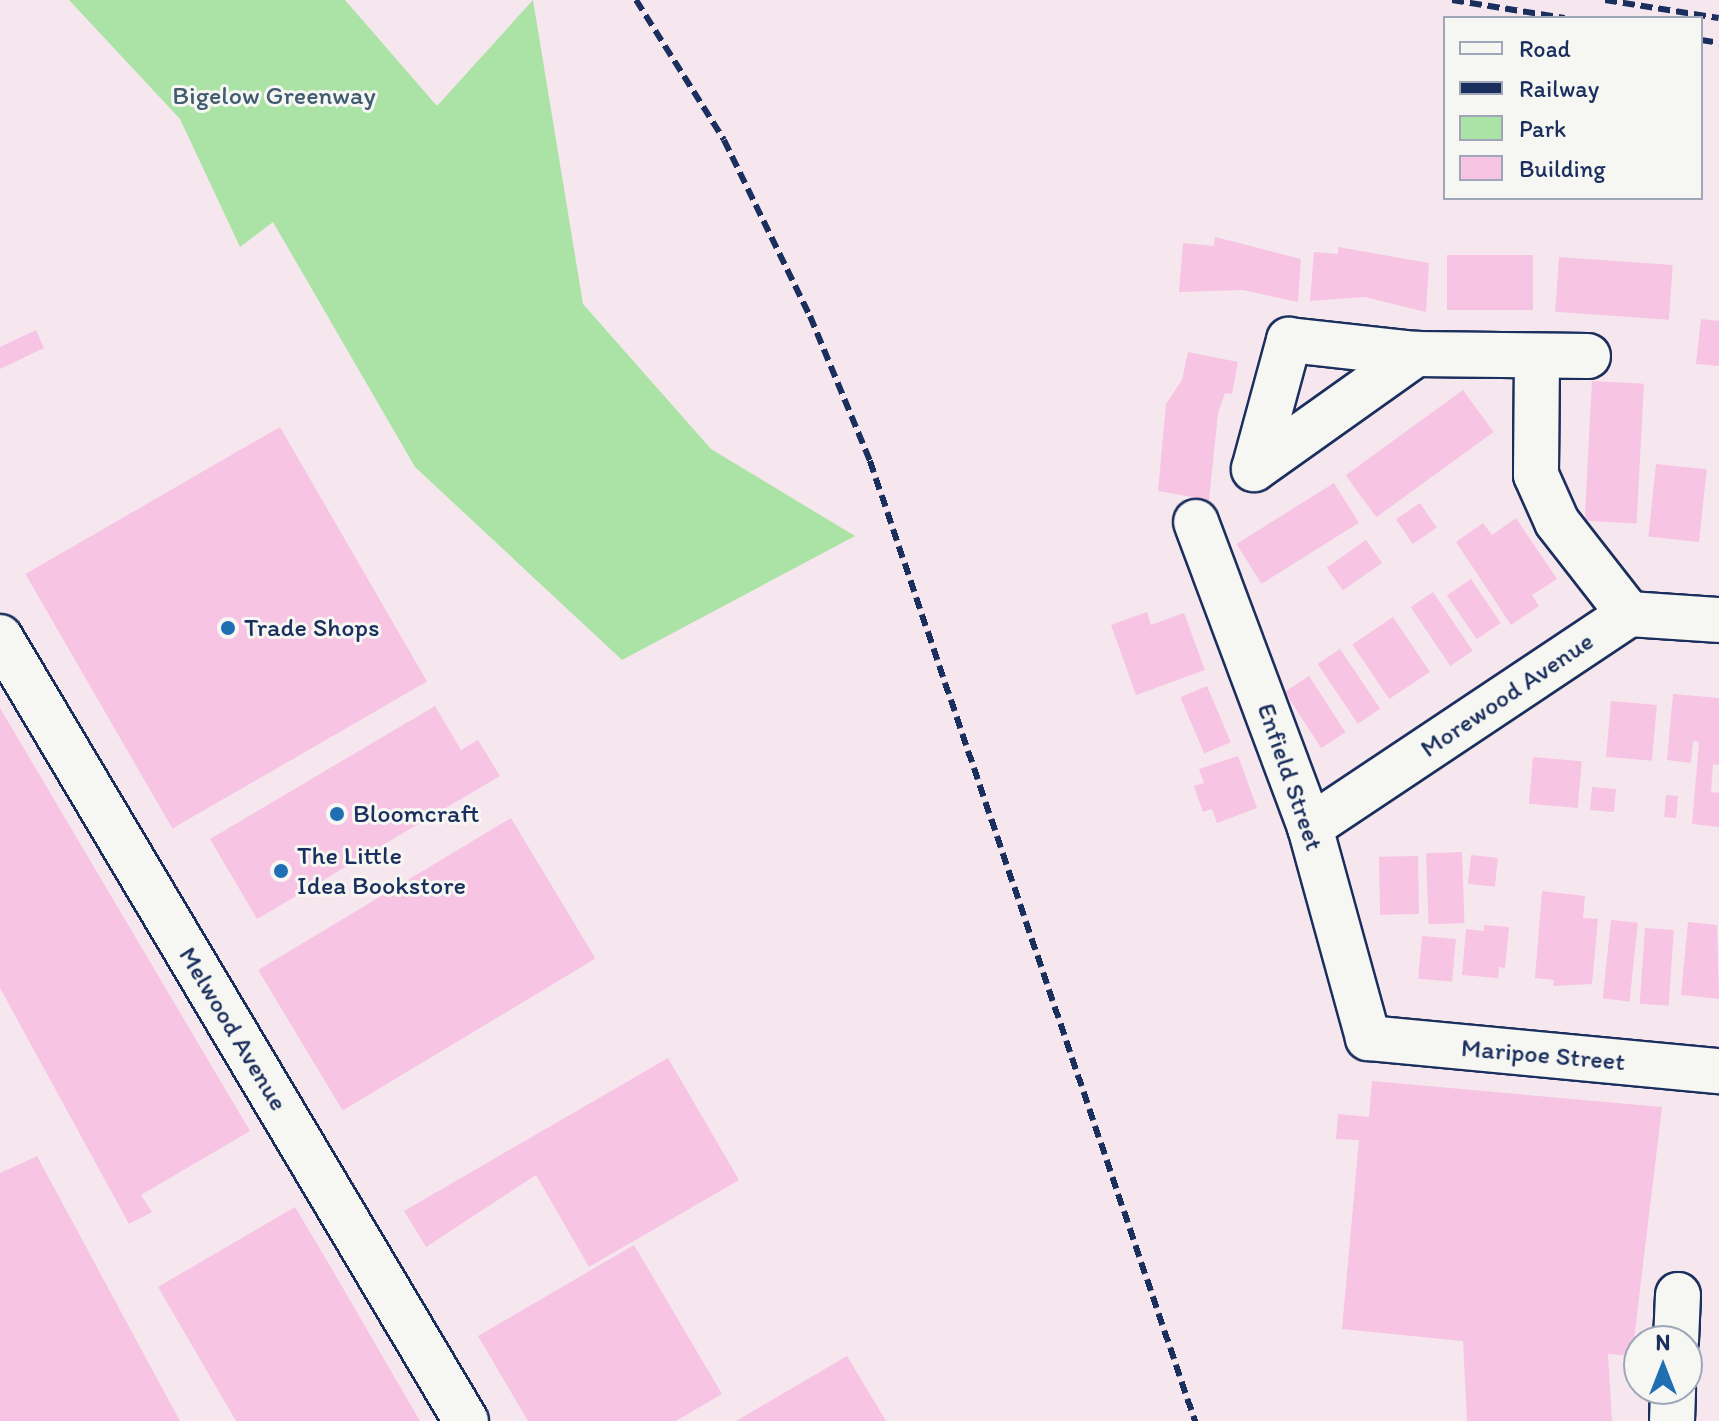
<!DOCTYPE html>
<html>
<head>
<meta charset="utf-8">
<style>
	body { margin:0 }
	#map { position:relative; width:1719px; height:1421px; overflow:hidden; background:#f6e7ee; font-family:Itim,sans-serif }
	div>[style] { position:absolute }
	.green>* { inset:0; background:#abe3a6 }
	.building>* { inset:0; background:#f7c4e3; transform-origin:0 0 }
	.roads { filter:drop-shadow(2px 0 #1b2f5e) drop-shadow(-2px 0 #1b2f5e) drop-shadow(0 2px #1b2f5e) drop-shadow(0 -2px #1b2f5e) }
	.minor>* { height:44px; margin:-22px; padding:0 22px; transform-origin:22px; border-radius:22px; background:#f6f6f2 }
	.rail>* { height:6px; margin-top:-3px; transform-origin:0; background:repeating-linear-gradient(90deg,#1b2f5e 0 12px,transparent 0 18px) }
	.dots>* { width:22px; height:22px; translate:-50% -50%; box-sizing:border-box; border:4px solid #f6f6f2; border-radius:50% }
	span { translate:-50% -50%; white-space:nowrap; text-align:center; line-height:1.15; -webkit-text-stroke:6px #f6f6f2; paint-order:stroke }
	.park-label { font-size:26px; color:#3f5c70 }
	.poi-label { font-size:26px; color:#1b2f5e }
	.left { translate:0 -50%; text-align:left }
	.street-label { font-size:26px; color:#1b2f5e }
	.legend { position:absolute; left:1443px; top:16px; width:260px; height:184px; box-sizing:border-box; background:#f6f6f2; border:2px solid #9ea6b7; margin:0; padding:10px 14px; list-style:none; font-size:24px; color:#1b2f5e }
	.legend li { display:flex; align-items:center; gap:16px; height:40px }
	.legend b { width:40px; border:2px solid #9ea6b7 }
	.north { position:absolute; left:1623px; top:1325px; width:80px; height:80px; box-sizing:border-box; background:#f6f6f2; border:2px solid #9ea6b7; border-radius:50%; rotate:0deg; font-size:22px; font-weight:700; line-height:32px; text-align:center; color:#1b2f5e }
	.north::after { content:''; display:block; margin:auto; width:28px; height:36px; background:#1f6fb2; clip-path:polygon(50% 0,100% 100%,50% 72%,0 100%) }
</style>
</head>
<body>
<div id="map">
	<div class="green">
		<div style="clip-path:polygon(69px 0,345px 0,437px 106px,533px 0,583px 304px,711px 449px,855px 536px,622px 660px,415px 467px,273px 222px,240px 247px,180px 119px)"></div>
	</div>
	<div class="building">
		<div style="clip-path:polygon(1215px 237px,1301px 259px,1298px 302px,1243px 290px,1179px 292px,1183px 243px,1214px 246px)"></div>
		<div style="clip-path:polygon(1338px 247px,1429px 263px,1426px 312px,1365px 297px,1310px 301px,1314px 252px,1338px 254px)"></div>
		<div style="left:1533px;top:255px;width:55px;height:86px;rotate:90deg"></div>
		<div style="left:1559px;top:257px;width:114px;height:55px;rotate:4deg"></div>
		<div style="clip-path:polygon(1701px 319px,1719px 321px,1719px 366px,1696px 364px)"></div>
		<div style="clip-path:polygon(36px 330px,44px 348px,0 369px,0 347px)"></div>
		<div style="clip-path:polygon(1188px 352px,1238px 362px,1232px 394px,1225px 393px,1218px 413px,1209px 500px,1158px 491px,1166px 404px,1182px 380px)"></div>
		<div style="left:1592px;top:381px;width:52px;height:140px;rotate:3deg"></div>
		<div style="left:1463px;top:390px;width:52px;height:145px;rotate:54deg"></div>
		<div style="left:280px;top:427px;width:294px;height:294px;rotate:60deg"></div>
		<div style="left:1656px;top:464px;width:51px;height:73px;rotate:6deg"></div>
		<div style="left:1334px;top:483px;width:47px;height:115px;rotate:58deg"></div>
		<div style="left:1420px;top:503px;width:30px;height:29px;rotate:56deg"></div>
		<div style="clip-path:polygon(1516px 518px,1557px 579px,1532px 595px,1539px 606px,1511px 625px,1456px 542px,1483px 523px,1492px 535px)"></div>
		<div style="left:1366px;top:540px;width:28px;height:48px;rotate:55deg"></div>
		<div style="left:1471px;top:579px;width:53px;height:29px;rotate:56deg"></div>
		<div style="left:1433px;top:592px;width:71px;height:27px;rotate:56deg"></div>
		<div style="clip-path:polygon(1147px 612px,1151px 625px,1184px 613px,1205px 670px,1136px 695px,1111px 625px)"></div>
		<div style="left:1393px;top:617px;width:66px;height:49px;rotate:56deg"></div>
		<div style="left:1340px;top:649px;width:72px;height:27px;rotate:56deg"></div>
		<div style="left:1309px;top:676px;width:67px;height:29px;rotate:57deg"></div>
		<div style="left:1207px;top:686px;width:61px;height:29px;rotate:67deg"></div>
		<div style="clip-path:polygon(1673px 694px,1719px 698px,1719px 765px,1713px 764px,1711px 792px,1719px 793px,1719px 827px,1692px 824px,1699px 742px,1693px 741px,1691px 763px,1667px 760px)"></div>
		<div style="left:1611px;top:701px;width:46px;height:56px;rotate:5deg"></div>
		<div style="clip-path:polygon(435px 706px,461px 750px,478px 740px,500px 776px,257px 919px,210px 839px)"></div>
		<div style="clip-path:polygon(0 708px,250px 1131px,141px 1195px,152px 1212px,129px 1224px,0 988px)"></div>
		<div style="clip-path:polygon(1238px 756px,1257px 808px,1217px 823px,1212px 809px,1203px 812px,1194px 786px,1204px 783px,1199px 769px)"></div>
		<div style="left:1533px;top:757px;width:49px;height:47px;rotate:5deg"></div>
		<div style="left:1592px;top:787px;width:24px;height:23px;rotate:5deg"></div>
		<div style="left:1666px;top:795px;width:12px;height:22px;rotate:5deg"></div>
		<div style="left:511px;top:818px;width:164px;height:295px;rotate:59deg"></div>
		<div style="left:1462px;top:852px;width:71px;height:36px;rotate:88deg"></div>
		<div style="left:1471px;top:855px;width:27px;height:29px;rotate:6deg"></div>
		<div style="left:1418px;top:856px;width:58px;height:39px;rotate:89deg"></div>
		<div style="clip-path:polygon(1542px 891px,1585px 896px,1583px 918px,1598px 919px,1592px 984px,1553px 986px,1554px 980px,1535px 978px)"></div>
		<div style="left:1611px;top:920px;width:27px;height:79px;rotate:6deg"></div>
		<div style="clip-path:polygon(1688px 922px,1717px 925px,1719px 999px,1681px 995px)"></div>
		<div style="clip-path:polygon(1484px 925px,1509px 927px,1505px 968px,1499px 967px,1498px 978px,1462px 975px,1466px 929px,1484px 931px)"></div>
		<div style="left:1645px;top:928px;width:29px;height:76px;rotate:4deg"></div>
		<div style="left:1422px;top:936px;width:34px;height:43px;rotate:5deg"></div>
		<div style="clip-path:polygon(668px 1058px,739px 1180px,589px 1267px,536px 1175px,426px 1247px,404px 1211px)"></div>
		<div style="clip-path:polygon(1372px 1081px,1662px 1107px,1632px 1356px,1608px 1354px,1612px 1421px,1467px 1421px,1463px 1341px,1342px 1329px,1359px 1140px,1336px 1139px,1338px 1114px,1369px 1117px)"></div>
		<div style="clip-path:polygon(37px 1156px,148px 1362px,180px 1421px,0 1421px,0 1173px)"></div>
		<div style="clip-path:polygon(295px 1207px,326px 1259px,420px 1421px,236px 1421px,158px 1287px)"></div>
		<div style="clip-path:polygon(634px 1245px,722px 1394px,676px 1421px,528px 1421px,478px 1336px)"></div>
		<div style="clip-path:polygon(847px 1356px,886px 1421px,736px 1421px)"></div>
	</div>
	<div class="roads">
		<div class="minor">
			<div style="left:1537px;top:357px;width:118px;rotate:90.5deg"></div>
			<div style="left:1536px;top:475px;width:51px;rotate:65.9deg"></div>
			<div style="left:1557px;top:522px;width:117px;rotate:52deg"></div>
			<div style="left:1254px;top:469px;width:134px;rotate:-74.8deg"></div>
			<div style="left:1289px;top:340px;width:128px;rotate:6.3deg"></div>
			<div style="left:1416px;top:354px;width:172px;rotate:0.7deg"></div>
			<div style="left:1254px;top:469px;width:199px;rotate:-35.4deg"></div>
			<div style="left:1196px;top:522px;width:326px;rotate:69.5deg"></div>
			<div style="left:1310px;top:827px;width:219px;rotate:74.6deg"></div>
			<div style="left:1368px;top:1038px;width:353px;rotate:5.4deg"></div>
			<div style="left:0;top:637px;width:912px;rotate:59.27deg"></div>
			<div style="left:1310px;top:827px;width:384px;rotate:-33.7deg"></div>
			<div style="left:1629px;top:614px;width:90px;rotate:3.8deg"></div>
			<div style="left:1676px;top:1341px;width:46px;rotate:-87.5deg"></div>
			<div style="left:1672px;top:1421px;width:32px;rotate:-88deg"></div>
		</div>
	</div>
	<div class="rail">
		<div style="left:636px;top:0;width:165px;rotate:57.8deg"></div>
		<div style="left:724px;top:140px;width:196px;rotate:64deg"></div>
		<div style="left:810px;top:316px;width:157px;rotate:67.5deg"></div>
		<div style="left:870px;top:461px;width:1014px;rotate:71.3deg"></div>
		<div style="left:1452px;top:0;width:114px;rotate:9.1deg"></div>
		<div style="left:1605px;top:0;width:115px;rotate:9deg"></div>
		<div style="left:1701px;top:40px;width:18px;rotate:9deg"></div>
	</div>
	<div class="dots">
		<div style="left:228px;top:628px;background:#1f6fb2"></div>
		<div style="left:337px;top:814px;background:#1f6fb2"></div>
		<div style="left:281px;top:871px;background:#1f6fb2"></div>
	</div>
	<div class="park-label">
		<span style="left:274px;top:96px">Bigelow Greenway</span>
	</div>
	<div class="poi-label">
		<span class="left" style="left:244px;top:628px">Trade Shops</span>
		<span class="left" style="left:353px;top:814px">Bloomcraft</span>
		<span class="left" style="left:297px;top:871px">The Little<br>Idea Bookstore</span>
	</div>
	<div class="street-label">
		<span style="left:1507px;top:695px;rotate:-34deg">Morewood Avenue</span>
		<span style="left:1290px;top:777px;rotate:71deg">Enfield Street</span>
		<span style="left:233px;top:1029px;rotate:59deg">Melwood Avenue</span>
		<span style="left:1543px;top:1055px;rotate:5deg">Maripoe Street</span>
	</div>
	<ul class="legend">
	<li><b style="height:10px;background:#f6f6f2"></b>Road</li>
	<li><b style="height:10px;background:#1b2f5e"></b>Railway</li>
	<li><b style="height:22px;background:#abe3a6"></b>Park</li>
	<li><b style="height:22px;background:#f7c4e3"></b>Building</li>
	</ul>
	<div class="north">N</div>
</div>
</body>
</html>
